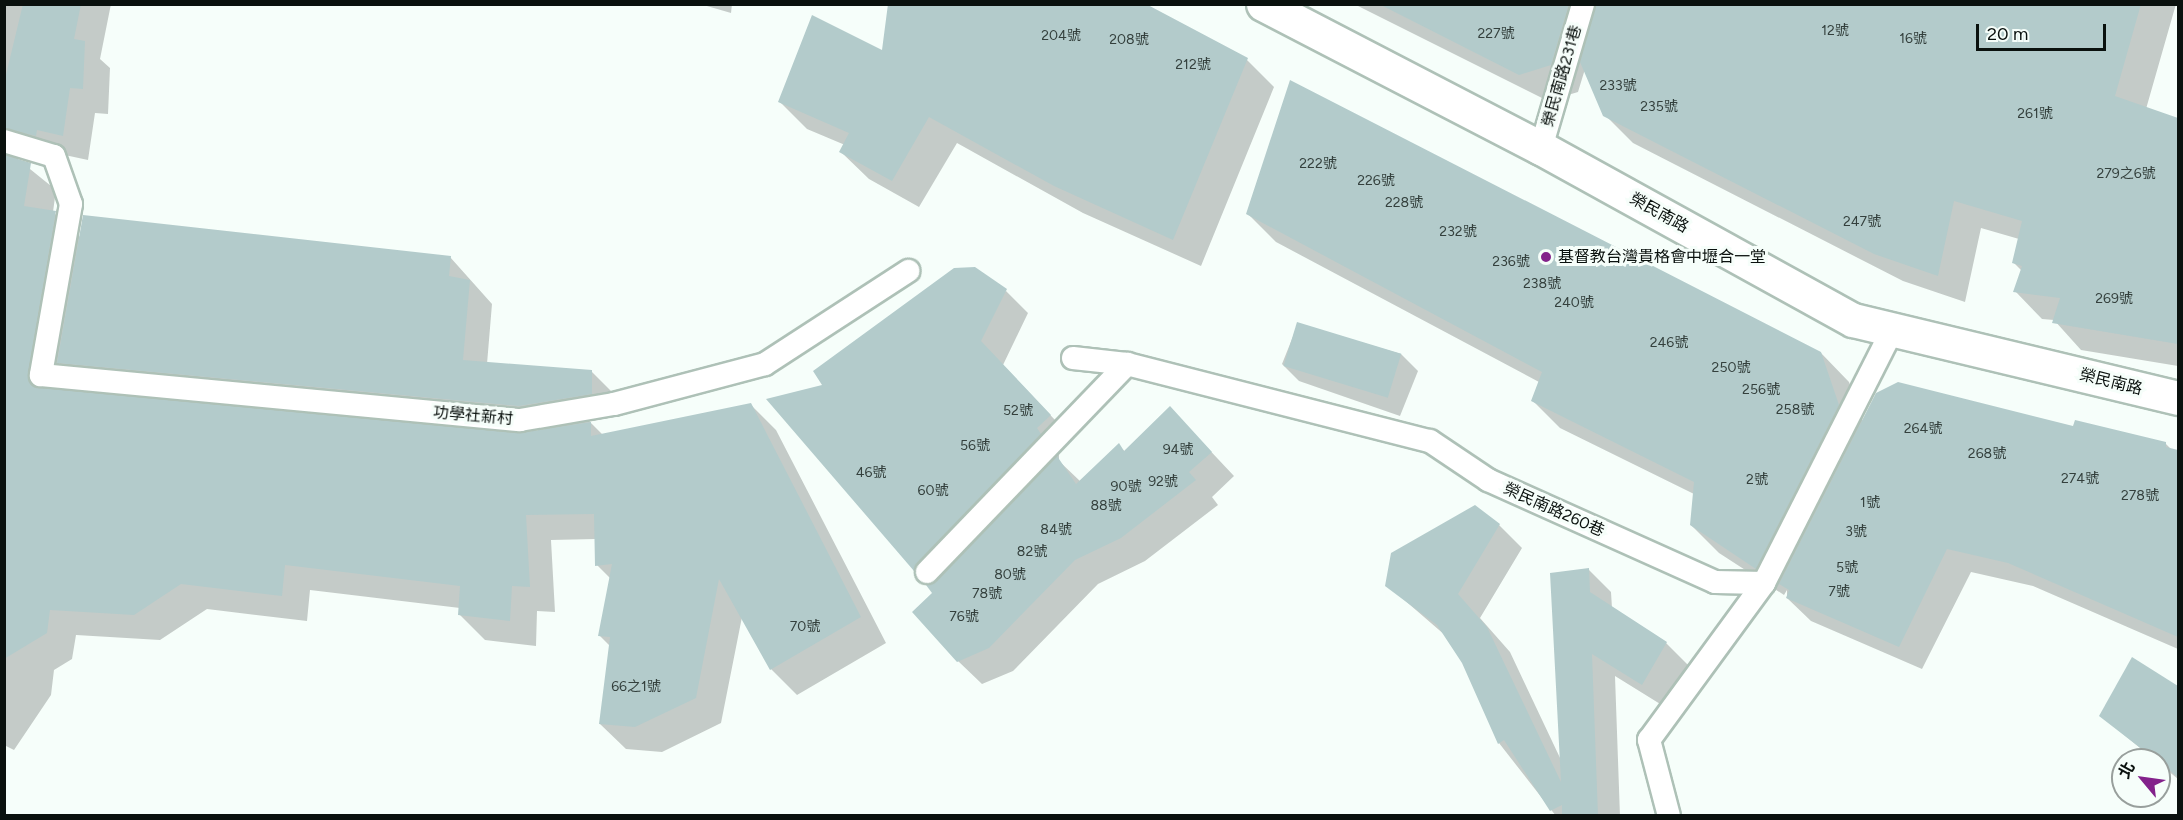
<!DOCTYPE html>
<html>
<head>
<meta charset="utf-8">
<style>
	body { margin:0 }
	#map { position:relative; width:2183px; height:820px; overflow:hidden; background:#f6fefa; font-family:Figtree,"Noto Sans TC",sans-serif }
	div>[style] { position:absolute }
	.shadow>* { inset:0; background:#0003 }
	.building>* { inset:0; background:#b3cbcb; transform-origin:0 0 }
	.roads { filter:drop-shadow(2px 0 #aec1b7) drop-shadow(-2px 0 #aec1b7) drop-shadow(0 2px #aec1b7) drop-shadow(0 -2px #aec1b7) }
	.lane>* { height:22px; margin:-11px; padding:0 11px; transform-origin:11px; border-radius:11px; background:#fff }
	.secondary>* { height:33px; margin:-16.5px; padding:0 16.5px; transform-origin:16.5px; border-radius:16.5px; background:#fff }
	.dots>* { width:16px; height:16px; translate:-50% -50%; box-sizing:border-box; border:3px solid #f6fefa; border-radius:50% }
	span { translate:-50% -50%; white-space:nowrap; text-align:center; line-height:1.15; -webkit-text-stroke:6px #f6fefa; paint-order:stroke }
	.number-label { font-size:14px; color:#34403d }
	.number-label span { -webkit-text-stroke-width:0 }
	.street-label { font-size:16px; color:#0a110e }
	.poi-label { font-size:16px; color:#0a110e }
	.left { translate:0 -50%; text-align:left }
	.frame { position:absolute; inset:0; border:6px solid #0a110e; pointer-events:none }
	.north { position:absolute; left:2111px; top:748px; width:60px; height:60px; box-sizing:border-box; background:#f6fefa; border:2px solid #989f9c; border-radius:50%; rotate:299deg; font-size:16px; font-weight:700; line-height:24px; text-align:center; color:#0a110e }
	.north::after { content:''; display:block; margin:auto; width:21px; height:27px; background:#83228b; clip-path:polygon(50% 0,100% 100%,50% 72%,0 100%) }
	.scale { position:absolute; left:1976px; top:24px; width:130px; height:27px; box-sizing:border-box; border:3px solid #0a110e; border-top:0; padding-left:8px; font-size:18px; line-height:21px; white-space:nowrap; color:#0a110e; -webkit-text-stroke:4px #f6fefa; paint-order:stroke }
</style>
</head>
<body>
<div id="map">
	<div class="shadow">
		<div style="clip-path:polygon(4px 4px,111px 4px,100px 59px,110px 68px,108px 114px,95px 113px,88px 160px,4px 142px)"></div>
		<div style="clip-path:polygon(700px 4px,732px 4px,731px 13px)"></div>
		<div style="clip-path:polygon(1354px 4px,2176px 4px,2146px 109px,2178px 120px,2178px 366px,2081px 350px,2054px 320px,2042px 319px,2015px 291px,2022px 271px,2014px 263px,2019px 239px,1981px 228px,1965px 302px,1903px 281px,1633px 143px,1605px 115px,1585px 69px,1578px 92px,1548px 101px)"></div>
		<div style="clip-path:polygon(883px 52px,1247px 60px,1274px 87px,1201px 266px,1083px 213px,957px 143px,919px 207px,869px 179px,841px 152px,845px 145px,807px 129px,780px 102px)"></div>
		<div style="clip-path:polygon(evenodd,4px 148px,56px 190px,53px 212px,80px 237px,450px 257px,492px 304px,487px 364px,592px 372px,615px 395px,614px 417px,589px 421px,603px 435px,750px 404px,776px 430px,886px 643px,797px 695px,771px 669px,742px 617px,721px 723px,662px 752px,626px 749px,600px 724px,610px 646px,600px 636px,611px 579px,597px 565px,596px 539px,551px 540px,555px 612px,537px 611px,536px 646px,485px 640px,460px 615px,460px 608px,310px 590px,307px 621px,207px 609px,160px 640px,76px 635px,72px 659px,54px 670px,51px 695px,14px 750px,4px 745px,4px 148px,59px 363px,82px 386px,547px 429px,519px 435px,54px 390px,59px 363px)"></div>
		<div style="clip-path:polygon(1248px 214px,1821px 353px,1849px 382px,1863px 422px,2074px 428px,2165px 443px,2178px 456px,2178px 649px,2033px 586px,1971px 572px,1922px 669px,1811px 621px,1787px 598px,1787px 590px,1784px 595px,1719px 553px,1691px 525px,1694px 494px,1560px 428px,1532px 400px,1539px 382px,1276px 242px)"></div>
		<div style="clip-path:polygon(1006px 291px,1028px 313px,1003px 365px,1072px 438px,1059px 451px,1059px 461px,1081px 482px,1119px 445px,1125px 452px,1170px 408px,1234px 476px,1212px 497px,1218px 505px,1145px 561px,1098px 584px,1013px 671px,982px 684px,958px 661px,930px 585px,768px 400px,825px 386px)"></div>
		<div style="clip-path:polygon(1298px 324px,1401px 354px,1418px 371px,1400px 416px,1299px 381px,1282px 364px)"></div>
		<div style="clip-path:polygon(1499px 525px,1522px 548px,1480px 618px,1510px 652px,1561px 760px,1588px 569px,1611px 592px,1612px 608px,1666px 643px,1689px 666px,1665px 707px,1615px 676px,1620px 816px,1556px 816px,1499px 743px,1464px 662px,1446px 636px,1387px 585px)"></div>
		<div style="clip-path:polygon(2133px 659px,2178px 688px,2178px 779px,2101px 716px)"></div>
	</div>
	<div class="building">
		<div style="clip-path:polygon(23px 4px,81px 4px,74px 39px,85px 41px,83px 89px,70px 88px,63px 136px,37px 130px,36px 136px,4px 128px,4px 83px)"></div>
		<div style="clip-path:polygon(888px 4px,1146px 4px,1248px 58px,1173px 240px,1054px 186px,929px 117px,892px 181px,839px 152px,849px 133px,778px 102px,812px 15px,882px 50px)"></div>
		<div style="clip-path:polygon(1379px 4px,1569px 4px,1551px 65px,1519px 75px)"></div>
		<div style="clip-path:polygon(1596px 4px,2141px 4px,2115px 96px,2178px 118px,2178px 344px,2052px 323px,2060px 298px,2013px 292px,2022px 266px,2012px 263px,2022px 221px,1954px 201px,1938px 276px,1874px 254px,1603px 116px,1580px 62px)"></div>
		<div style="clip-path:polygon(1290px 80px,1821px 352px,1839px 405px,1756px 569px,1690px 525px,1694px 482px,1531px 401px,1542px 372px,1246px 214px)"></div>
		<div style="clip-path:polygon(4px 155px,31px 163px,24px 206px,56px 211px,28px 373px,33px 386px,519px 433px,591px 422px,591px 436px,751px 403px,861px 617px,770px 670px,719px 579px,696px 698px,635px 727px,599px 724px,610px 637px,598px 636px,612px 564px,595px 566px,594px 514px,526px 515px,530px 587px,512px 586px,510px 621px,458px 615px,460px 586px,285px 565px,282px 596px,181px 584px,134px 615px,50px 610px,47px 633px,4px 659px)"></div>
		<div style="clip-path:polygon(83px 215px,451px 256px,449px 276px,470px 280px,463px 360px,592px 370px,592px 394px,519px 406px,57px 363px)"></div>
		<div style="clip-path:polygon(975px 267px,1007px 289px,981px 341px,1051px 415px,1037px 428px,1041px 434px,914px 571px,766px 399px,822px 385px,813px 371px,954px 268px)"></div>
		<div style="left:1297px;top:322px;width:109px;height:46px;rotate:17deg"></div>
		<div style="clip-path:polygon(1898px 382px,2073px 426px,2075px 420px,2166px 442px,2166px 447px,2178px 450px,2178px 637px,2008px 563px,1947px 549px,1899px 647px,1786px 598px,1789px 590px,1779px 584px,1876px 393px)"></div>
		<div style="clip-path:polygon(1170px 406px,1212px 452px,1189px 472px,1196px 480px,1121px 538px,1075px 560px,989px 648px,957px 662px,912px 612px,932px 593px,926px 585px,937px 581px,1057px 456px,1076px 484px,1119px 443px,1124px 451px)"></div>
		<div style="clip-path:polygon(1475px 505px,1500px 524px,1458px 594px,1487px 627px,1561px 782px,1550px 573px,1589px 568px,1590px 592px,1667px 642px,1642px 685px,1592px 654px,1598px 816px,1562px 816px,1562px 805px,1550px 811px,1504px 740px,1498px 744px,1462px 663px,1437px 625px,1385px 586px,1391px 553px)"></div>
		<div style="clip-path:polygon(2132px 657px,2178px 686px,2178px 777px,2099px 716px)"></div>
	</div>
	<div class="roads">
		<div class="lane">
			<div style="left:4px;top:141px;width:52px;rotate:16.7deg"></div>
			<div style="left:54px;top:156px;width:51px;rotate:70.5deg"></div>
			<div style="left:71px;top:204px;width:174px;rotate:100deg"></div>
			<div style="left:41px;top:375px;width:481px;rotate:5.4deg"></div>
			<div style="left:520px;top:420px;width:95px;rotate:-9.7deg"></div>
			<div style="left:614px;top:404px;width:156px;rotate:-14.8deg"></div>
			<div style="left:765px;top:364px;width:171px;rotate:-33deg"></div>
			<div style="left:1541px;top:148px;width:150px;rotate:-73.7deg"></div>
			<div style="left:1073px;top:358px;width:54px;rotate:6.3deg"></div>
			<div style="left:1127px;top:364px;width:313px;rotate:14.3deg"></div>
			<div style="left:1430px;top:441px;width:70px;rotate:33.9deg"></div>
			<div style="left:1488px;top:480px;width:249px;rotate:24.2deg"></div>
			<div style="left:1715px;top:582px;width:49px;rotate:1.2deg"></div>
			<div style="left:1764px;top:583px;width:285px;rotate:-63.1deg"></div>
			<div style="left:927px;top:572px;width:289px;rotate:-46.1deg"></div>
			<div style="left:1669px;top:816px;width:79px;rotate:-104.7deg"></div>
			<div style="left:1649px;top:740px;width:195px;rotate:-53.8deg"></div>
		</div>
		<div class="secondary">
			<div style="left:1263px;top:4px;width:313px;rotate:27.4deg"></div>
			<div style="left:1541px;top:148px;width:356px;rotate:28.9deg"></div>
			<div style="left:1853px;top:320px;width:334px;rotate:13.5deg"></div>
		</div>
	</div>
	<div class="dots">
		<div style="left:1546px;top:257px;background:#83228b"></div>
	</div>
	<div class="number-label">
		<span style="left:1835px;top:31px">12號</span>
		<span style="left:1496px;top:34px">227號</span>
		<span style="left:1061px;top:36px">204號</span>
		<span style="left:1913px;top:39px">16號</span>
		<span style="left:1129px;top:40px">208號</span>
		<span style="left:1193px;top:65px">212號</span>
		<span style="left:1618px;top:86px">233號</span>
		<span style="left:1659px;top:107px">235號</span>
		<span style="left:2035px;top:114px">261號</span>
		<span style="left:1318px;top:164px">222號</span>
		<span style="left:2126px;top:174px">279之6號</span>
		<span style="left:1376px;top:181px">226號</span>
		<span style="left:1404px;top:203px">228號</span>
		<span style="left:1862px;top:222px">247號</span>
		<span style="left:1458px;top:232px">232號</span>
		<span style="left:1511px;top:262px">236號</span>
		<span style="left:1542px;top:284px">238號</span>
		<span style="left:2114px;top:299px">269號</span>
		<span style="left:1574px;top:303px">240號</span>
		<span style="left:1669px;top:343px">246號</span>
		<span style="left:1731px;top:368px">250號</span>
		<span style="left:1761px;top:390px">256號</span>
		<span style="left:1795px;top:410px">258號</span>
		<span style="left:1018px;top:411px">52號</span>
		<span style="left:1923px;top:429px">264號</span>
		<span style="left:975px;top:446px">56號</span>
		<span style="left:1178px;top:450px">94號</span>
		<span style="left:1987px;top:454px">268號</span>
		<span style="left:871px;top:473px">46號</span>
		<span style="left:2080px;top:479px">274號</span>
		<span style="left:1757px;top:480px">2號</span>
		<span style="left:1163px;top:482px">92號</span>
		<span style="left:1126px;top:487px">90號</span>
		<span style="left:933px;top:491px">60號</span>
		<span style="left:2140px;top:496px">278號</span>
		<span style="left:1870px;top:503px">1號</span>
		<span style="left:1106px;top:506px">88號</span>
		<span style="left:1056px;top:530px">84號</span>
		<span style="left:1856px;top:532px">3號</span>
		<span style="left:1032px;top:552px">82號</span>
		<span style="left:1847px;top:568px">5號</span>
		<span style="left:1010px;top:575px">80號</span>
		<span style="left:1839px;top:592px">7號</span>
		<span style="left:987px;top:594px">78號</span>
		<span style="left:964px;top:617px">76號</span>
		<span style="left:805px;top:627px">70號</span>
		<span style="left:636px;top:687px">66之1號</span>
	</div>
	<div class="street-label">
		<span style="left:1562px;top:76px;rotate:-74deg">榮民南路231巷</span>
		<span style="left:1659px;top:213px;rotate:29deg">榮民南路</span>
		<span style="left:2111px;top:382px;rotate:14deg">榮民南路</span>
		<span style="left:473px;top:416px;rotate:5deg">功學社新村</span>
		<span style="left:1554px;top:510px;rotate:24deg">榮民南路260巷</span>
	</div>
	<div class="poi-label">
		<span class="left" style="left:1558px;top:257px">基督教台灣貴格會中壢合一堂</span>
	</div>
	<div class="frame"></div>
	<div class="north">北</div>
	<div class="scale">20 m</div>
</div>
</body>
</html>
